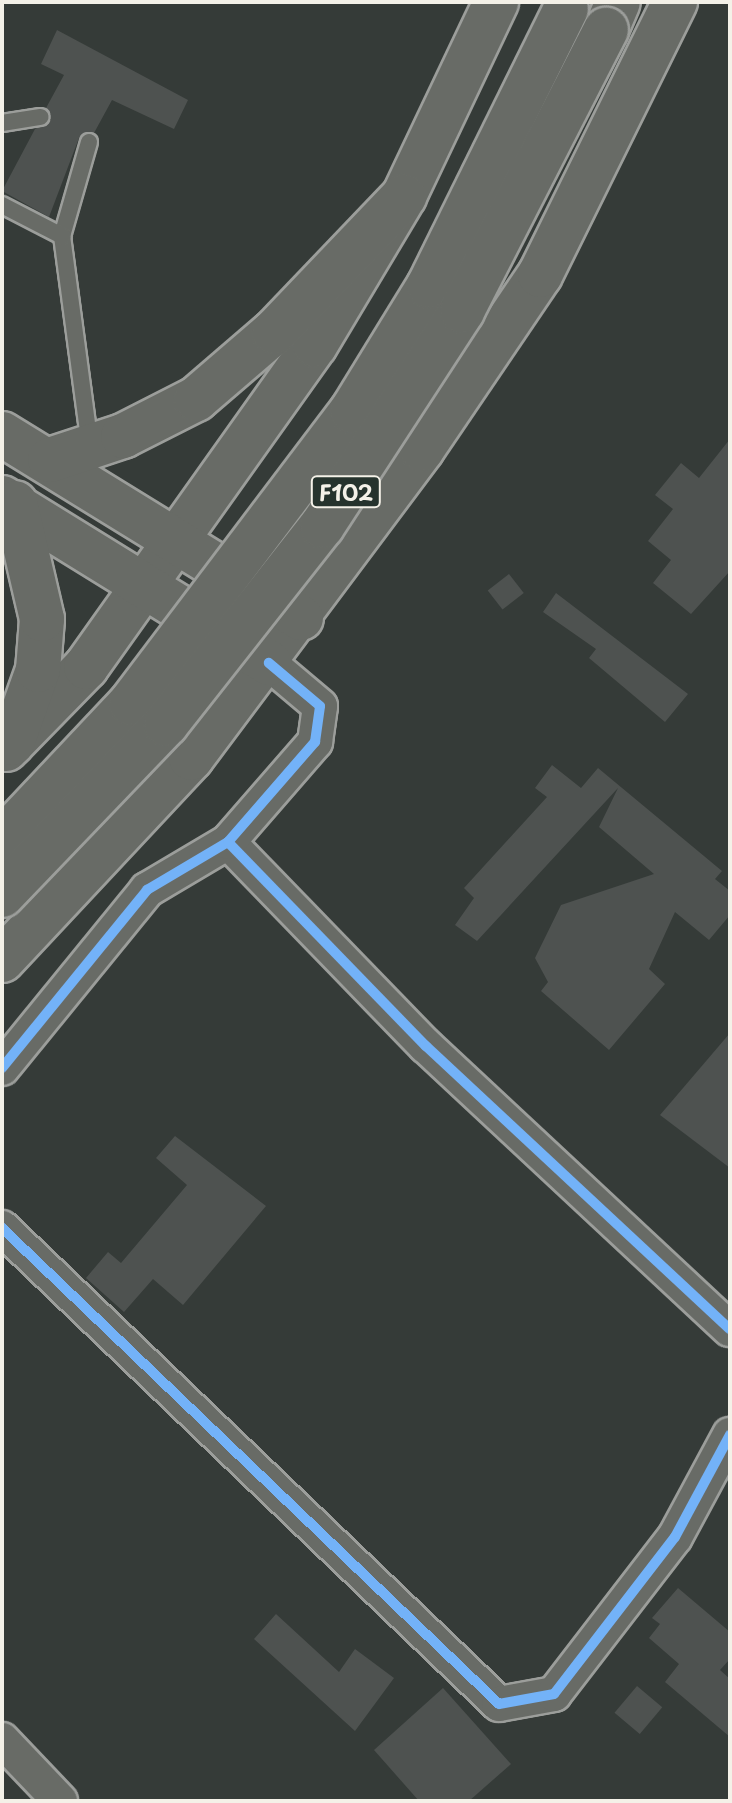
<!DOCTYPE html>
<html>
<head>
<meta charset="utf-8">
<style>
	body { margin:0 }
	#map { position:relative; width:732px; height:1803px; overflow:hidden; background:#353b38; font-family:"Playpen Sans",sans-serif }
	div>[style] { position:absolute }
	.building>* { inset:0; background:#4e5250; transform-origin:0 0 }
	.roads { filter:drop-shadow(2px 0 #9c9e9b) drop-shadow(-2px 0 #9c9e9b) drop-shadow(0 2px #9c9e9b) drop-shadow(0 -2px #9c9e9b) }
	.service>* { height:16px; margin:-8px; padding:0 8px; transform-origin:8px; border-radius:8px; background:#686b66 }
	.minor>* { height:34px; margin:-17px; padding:0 17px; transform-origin:17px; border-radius:17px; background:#686b66 }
	.primary>* { height:44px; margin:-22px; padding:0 22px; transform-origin:22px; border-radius:22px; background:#686b66 }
	.trunk>* { height:44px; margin:-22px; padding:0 22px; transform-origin:22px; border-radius:22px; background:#686b66 }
	.bridges { filter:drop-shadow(2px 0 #9c9e9b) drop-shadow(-2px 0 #9c9e9b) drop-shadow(0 2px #9c9e9b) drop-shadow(0 -2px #9c9e9b) }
	.trunk-bridge>* { height:44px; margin:-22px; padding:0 22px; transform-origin:22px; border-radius:22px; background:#686b66 }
	.cycleway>* { height:10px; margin:-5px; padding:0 5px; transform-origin:5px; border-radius:5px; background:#73b2f8 }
	span { translate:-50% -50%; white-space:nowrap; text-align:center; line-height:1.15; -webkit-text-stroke:6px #26332d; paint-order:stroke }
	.shield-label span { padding:2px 6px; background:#26332d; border:2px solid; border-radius:6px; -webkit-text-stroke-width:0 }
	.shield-label { font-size:22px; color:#f4f1e8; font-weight:700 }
	.frame { position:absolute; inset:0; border:4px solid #f4f1e8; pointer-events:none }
</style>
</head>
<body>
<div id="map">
	<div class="building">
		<div style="clip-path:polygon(57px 30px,188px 100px,174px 129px,112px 100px,94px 133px,79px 138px,49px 217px,2px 191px,35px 129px,51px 120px,46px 108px,64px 75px,41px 64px)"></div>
		<div style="clip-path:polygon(730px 439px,730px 571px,691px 614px,653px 583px,671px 560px,648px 541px,673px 509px,655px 495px,681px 463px,699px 478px)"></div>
		<div style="left:509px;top:574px;width:24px;height:27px;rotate:52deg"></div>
		<div style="clip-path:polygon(556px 593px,688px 694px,665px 722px,589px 658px,596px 649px,543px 612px)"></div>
		<div style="clip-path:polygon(552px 765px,581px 788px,598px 768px,722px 871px,715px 879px,730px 891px,730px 915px,709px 940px,675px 912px,649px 969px,665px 984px,609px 1050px,541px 991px,548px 982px,535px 958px,561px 905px,654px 874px,599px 827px,618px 788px,477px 941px,455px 925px,474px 898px,464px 888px,547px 797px,535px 788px)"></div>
		<div style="clip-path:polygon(730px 1033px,730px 1168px,660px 1115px)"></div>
		<div style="clip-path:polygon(175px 1136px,266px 1206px,183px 1305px,153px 1279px,124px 1312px,86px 1278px,108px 1252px,121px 1263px,187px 1185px,156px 1158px)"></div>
		<div style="clip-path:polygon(678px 1588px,730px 1632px,730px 1659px,720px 1670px,730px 1679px,730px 1737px,665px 1682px,679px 1664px,649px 1638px,660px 1624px,652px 1618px)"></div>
		<div style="clip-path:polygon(276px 1614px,339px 1672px,355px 1649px,394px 1678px,355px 1731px,254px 1639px)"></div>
		<div style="left:637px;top:1686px;width:33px;height:35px;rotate:40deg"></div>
		<div style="clip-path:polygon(443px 1688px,511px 1764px,469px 1801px,419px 1801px,374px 1750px)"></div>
	</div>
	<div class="roads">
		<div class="service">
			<div style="left:2px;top:123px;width:39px;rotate:-9deg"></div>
			<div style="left:89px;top:142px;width:98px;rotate:106deg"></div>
			<div style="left:62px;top:236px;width:211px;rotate:82.4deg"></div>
			<div style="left:2px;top:205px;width:68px;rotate:27.3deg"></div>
		</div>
		<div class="minor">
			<div style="left:228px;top:842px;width:284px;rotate:45.9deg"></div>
			<div style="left:426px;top:1046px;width:415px;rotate:43deg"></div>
			<div style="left:2px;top:1068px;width:230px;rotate:-50.8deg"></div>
			<div style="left:147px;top:890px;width:94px;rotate:-30.7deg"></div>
			<div style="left:228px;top:842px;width:133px;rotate:-49deg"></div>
			<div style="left:315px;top:742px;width:36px;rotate:-82deg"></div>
			<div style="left:320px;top:706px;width:67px;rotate:-139.9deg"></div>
			<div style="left:2px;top:1228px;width:688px;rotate:43.76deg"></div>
			<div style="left:499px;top:1704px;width:56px;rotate:-10.3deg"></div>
			<div style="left:554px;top:1694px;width:198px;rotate:-52.4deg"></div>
			<div style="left:675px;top:1537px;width:116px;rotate:-61.7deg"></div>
			<div style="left:2px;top:1740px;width:84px;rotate:46.4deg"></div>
		</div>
		<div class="primary">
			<div style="left:6px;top:749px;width:115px;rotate:-45.7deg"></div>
			<div style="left:86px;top:667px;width:395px;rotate:-54.6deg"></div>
			<div style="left:315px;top:345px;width:174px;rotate:-59.1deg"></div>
			<div style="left:404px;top:196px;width:215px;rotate:-64.6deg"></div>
			<div style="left:2px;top:960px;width:277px;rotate:-46.9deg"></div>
			<div style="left:191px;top:758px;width:386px;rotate:-53.2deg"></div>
			<div style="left:422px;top:449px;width:210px;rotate:-55.9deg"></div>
			<div style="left:540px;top:275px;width:305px;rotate:-63.7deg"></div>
		</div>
		<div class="trunk">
			<div style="left:606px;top:30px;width:30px;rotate:-67deg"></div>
			<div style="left:2px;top:434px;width:351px;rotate:31.6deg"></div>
			<div style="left:50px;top:460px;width:77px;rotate:-18.2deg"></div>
			<div style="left:123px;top:436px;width:82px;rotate:-26.9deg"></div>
			<div style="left:196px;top:399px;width:103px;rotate:-40.7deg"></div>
			<div style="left:274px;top:332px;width:188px;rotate:-46.3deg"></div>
			<div style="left:2px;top:498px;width:314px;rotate:31.7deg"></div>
			<div style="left:12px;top:743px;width:77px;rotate:-70.4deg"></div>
			<div style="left:38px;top:670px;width:51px;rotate:-85.5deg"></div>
			<div style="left:42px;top:619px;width:119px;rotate:-103.1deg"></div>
		</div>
	</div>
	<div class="bridges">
		<div class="trunk-bridge">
			<div style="left:2px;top:840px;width:188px;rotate:-46.7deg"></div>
			<div style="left:131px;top:703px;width:366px;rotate:-52.9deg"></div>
			<div style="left:352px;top:411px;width:147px;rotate:-58.4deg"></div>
			<div style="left:429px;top:286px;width:309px;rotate:-63.7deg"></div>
			<div style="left:2px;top:895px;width:237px;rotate:-46.2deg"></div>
			<div style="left:166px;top:724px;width:252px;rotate:-51.8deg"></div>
			<div style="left:322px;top:526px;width:257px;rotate:-56.9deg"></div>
			<div style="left:462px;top:311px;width:316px;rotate:-62.9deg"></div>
		</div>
	</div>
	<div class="cycleway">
		<div style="left:228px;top:842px;width:284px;rotate:45.9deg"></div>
		<div style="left:426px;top:1046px;width:415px;rotate:43deg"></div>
		<div style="left:2px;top:1068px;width:230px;rotate:-50.8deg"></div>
		<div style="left:147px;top:890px;width:94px;rotate:-30.7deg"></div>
		<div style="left:228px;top:842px;width:133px;rotate:-49deg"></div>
		<div style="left:315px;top:742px;width:36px;rotate:-82deg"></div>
		<div style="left:320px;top:706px;width:67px;rotate:-139.9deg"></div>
		<div style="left:2px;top:1228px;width:688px;rotate:43.76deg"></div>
		<div style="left:499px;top:1704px;width:56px;rotate:-10.3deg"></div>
		<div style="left:554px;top:1694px;width:198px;rotate:-52.4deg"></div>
		<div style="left:675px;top:1537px;width:116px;rotate:-61.7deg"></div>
	</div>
	<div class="shield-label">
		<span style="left:346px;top:492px">F102</span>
	</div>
	<div class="frame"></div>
</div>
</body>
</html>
